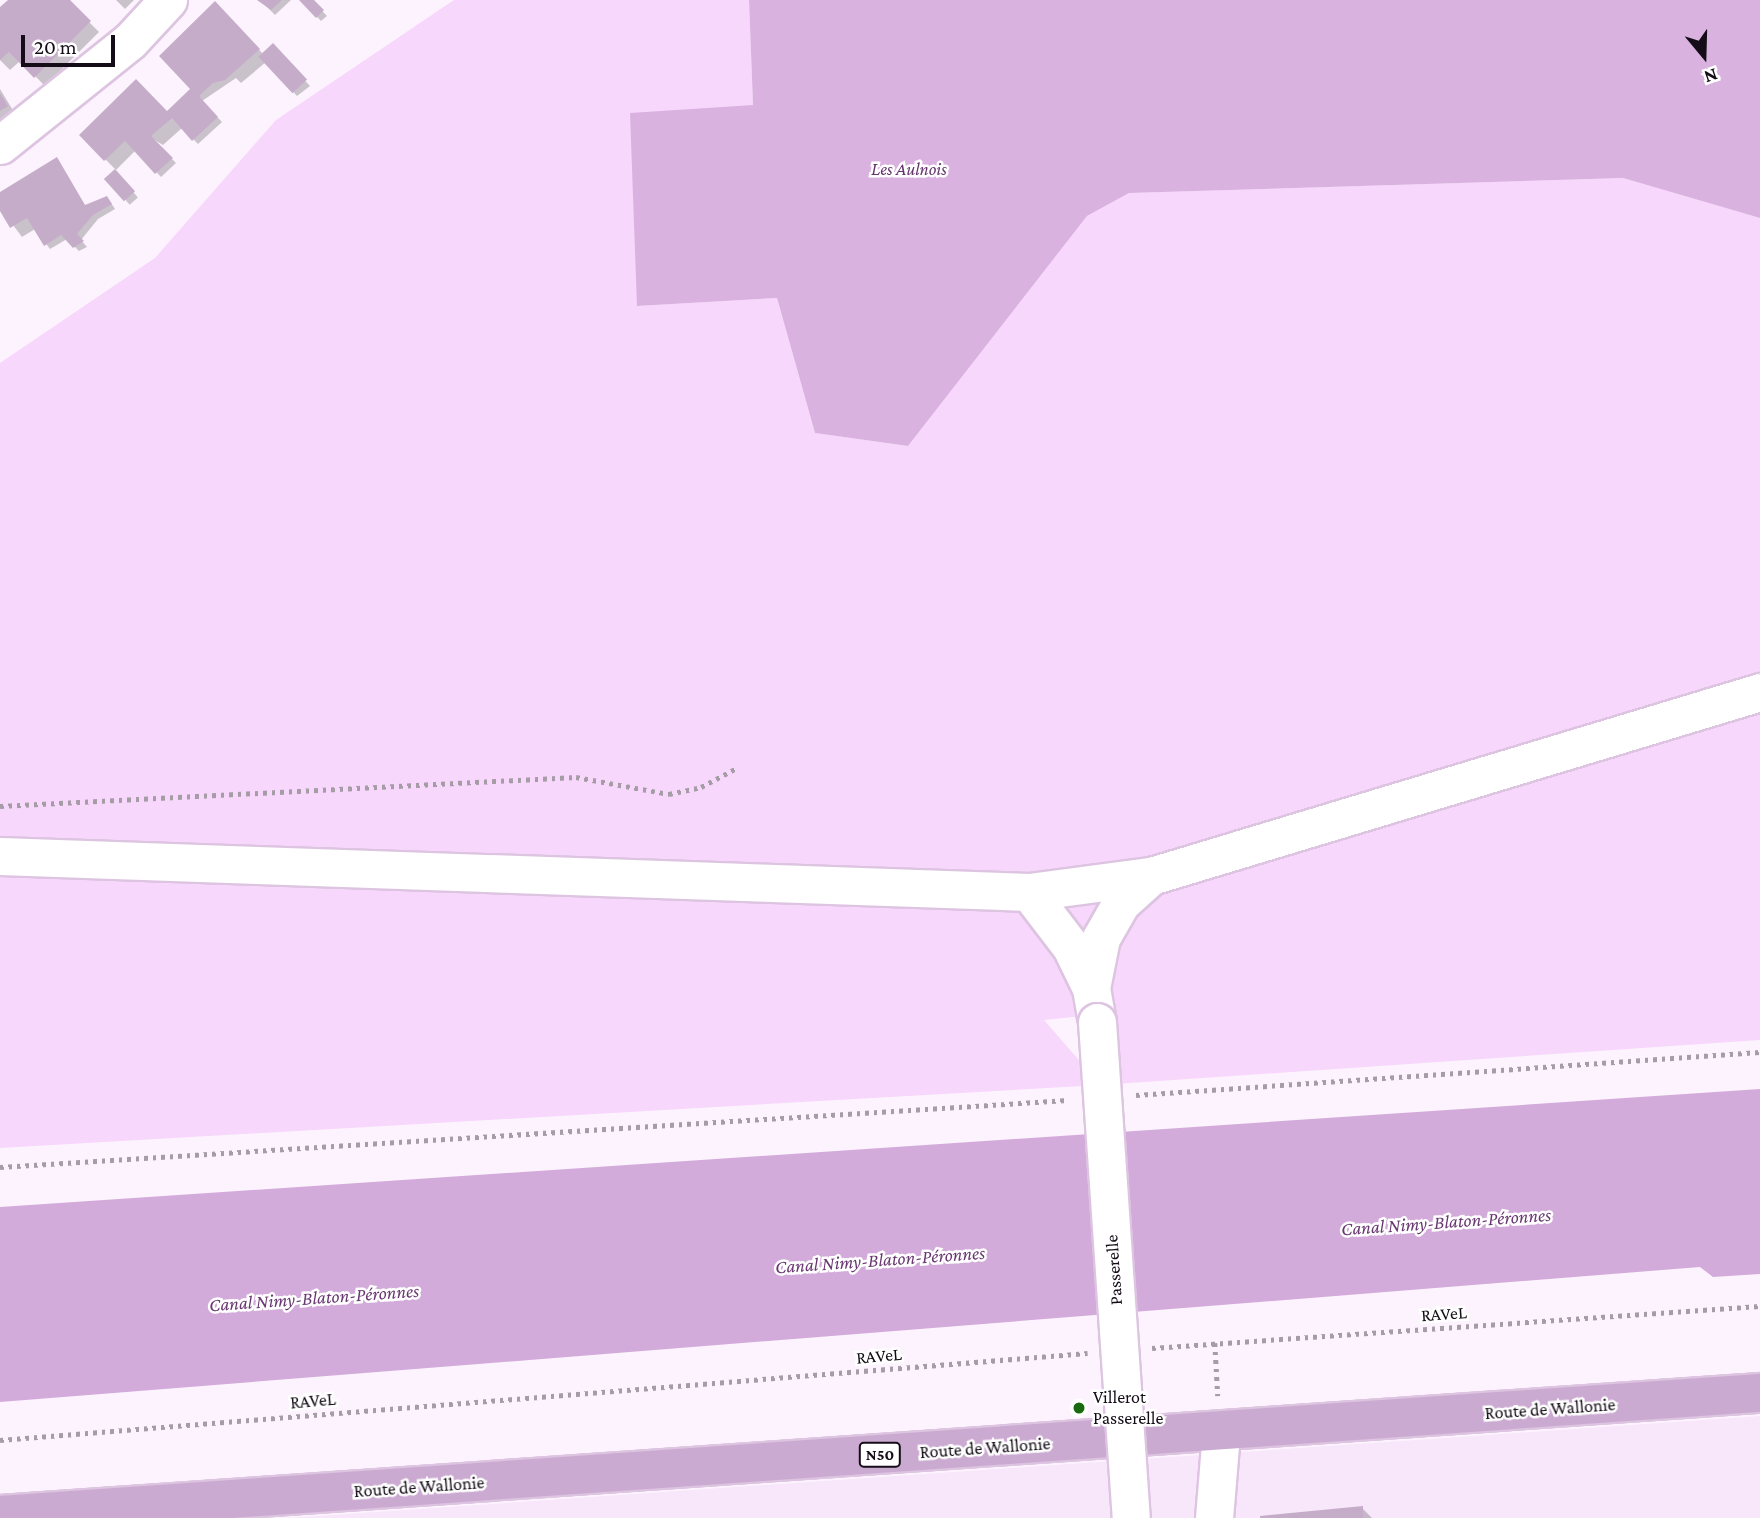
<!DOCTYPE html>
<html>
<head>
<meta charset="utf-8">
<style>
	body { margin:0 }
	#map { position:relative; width:1760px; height:1518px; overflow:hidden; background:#fdf3fe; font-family:"Crimson Pro",serif }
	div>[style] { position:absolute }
	.built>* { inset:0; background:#f8e6fb }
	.green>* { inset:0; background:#f7d7fb }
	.forest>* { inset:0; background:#dab2e0 }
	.water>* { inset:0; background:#d3abda }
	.shadow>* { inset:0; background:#0003; transform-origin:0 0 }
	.building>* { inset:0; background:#c5adc9; transform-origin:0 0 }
	.path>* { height:4.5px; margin-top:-2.25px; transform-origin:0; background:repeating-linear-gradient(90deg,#a59ca6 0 3.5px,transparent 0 8.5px) }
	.roads { filter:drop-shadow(2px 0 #ddc4e1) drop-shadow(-2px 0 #ddc4e1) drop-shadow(0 2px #ddc4e1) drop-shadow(0 -2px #ddc4e1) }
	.minor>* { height:37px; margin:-18.5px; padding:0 18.5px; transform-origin:18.5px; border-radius:18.5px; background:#fff }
	.major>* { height:38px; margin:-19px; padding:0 19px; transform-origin:19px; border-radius:19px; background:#cbaad1 }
	.bridges { filter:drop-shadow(2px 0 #ddc4e1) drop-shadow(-2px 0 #ddc4e1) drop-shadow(0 2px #ddc4e1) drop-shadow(0 -2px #ddc4e1) }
	.minor-bridge>* { height:37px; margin:-18.5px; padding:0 18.5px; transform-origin:18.5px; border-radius:18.5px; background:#fff }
	.dots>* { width:19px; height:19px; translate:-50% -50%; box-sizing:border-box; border:4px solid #fff; border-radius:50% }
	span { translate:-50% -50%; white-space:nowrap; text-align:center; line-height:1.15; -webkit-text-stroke:5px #fff; paint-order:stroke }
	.shield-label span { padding:2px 5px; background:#fff; border:2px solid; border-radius:5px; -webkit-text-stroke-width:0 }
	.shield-label { font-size:16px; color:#140c16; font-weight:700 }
	.park-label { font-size:18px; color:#64336c; font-style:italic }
	.street-label { font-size:18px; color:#140c16 }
	.poi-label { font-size:18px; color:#140c16 }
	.left { translate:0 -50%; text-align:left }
	.water-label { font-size:19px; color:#683670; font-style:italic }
	.north { position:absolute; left:1669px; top:21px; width:70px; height:70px; -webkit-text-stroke:5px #fff; paint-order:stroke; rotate:161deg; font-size:19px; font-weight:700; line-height:28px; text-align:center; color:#140c16 }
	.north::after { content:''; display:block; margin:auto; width:24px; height:32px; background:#140c16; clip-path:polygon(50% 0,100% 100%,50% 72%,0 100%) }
	.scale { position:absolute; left:21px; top:35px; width:94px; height:32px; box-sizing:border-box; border:4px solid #140c16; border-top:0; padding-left:9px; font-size:21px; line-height:24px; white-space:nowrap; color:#140c16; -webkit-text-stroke:5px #fff; paint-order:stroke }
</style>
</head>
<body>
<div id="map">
	<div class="built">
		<div style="clip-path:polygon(1760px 1416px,1760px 1518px,288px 1518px,1387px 1442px)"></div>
	</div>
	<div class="green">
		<div style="clip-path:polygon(evenodd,454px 0,749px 0,753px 105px,637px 306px,777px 298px,815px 433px,908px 446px,1087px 216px,1129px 193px,1623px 178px,1760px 218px,1760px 1040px,1100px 1085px,0 1148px,0 363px,155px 258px,276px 120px,454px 0,1092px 1015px,1099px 1083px,1044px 1020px,1092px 1015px)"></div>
	</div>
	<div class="forest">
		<div style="clip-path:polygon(749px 0,1760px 0,1760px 218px,1623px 178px,1129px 193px,1087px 216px,908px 446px,815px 433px,777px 298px,637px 306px,630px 113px,753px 105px)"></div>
	</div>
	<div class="water">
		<div style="clip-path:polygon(1760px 1089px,1760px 1274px,1713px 1277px,1700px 1267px,0 1402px,0 1207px)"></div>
	</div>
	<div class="shadow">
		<div style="clip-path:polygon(10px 0,67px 0,99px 32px,45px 86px,20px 61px,10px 70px,0 60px,0 9px)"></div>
		<div style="clip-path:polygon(116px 0,134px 0,125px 9px)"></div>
		<div style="clip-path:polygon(260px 0,291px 0,275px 15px)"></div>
		<div style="clip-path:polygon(301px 0,312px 0,327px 16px,321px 21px)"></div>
		<div style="clip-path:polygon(225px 13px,263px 54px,273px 46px,310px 86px,297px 96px,266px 62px,241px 83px,236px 78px,202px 101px,222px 122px,198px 144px,182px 128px,163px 145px,151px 138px,176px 163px,161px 177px,136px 150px,116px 170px,81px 135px,166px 114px,192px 89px)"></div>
		<div style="clip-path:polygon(0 89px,17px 117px,0 127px)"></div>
		<div style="clip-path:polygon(56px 159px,86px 207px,111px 203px,115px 209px,98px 219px,81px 240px,87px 247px,79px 251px,67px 239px,50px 249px,35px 229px,22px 237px,0 208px,0 194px)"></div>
		<div style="left:115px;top:171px;width:35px;height:11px;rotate:49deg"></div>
		<div style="clip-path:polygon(1362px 1508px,1372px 1518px,1266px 1518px)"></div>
	</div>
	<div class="building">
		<div style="clip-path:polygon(8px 0,70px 0,91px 21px,34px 78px,9px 52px,0 60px,0 7px)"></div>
		<div style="clip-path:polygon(257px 0,282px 0,271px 10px)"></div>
		<div style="clip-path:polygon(299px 0,314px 0,324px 10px,316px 18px)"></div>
		<div style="clip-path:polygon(215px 1px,260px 49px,225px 80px,213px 83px,199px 96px,218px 117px,192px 141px,172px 118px,151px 136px,173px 158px,155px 174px,125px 141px,104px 161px,79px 135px,136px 79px,167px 111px,190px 89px,159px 56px)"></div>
		<div style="left:273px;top:43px;width:50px;height:20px;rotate:47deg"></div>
		<div style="clip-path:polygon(0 93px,8px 106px,0 111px)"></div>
		<div style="clip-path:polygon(57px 157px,85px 205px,107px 196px,112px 204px,93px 215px,77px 234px,84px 241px,73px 248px,61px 235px,44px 246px,27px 218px,10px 228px,0 211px,0 192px)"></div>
		<div style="left:115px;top:169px;width:30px;height:15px;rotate:48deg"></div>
		<div style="clip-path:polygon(1363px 1506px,1363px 1518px,1260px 1518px,1260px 1516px)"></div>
	</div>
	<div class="path">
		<div style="left:0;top:806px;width:577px;rotate:-2.88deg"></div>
		<div style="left:576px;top:777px;width:95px;rotate:10.4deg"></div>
		<div style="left:669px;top:794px;width:33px;rotate:-12deg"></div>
		<div style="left:701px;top:787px;width:38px;rotate:-28deg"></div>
		<div style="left:1136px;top:1095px;width:625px;rotate:-3.94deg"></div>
		<div style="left:0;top:1167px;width:1070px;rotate:-3.59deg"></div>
		<div style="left:1215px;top:1343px;width:53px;rotate:86.8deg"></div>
		<div style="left:1152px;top:1348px;width:609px;rotate:-3.95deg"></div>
		<div style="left:0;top:1440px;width:1091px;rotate:-4.57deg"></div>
	</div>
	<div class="roads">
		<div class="minor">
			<div style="left:0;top:145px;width:166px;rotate:-38.7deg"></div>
			<div style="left:130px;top:41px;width:56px;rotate:-47.2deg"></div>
			<div style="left:0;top:856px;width:1030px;rotate:2deg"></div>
			<div style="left:1029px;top:892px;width:123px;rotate:-7.5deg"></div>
			<div style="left:1151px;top:876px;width:636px;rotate:-16.81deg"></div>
			<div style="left:1029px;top:892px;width:69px;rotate:52.6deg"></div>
			<div style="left:1071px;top:947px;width:46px;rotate:64deg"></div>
			<div style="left:1091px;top:988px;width:35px;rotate:80deg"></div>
			<div style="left:1091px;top:988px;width:51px;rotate:-78.7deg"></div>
			<div style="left:1101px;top:938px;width:40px;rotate:-60.3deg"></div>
			<div style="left:1121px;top:903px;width:40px;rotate:-42deg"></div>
			<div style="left:1214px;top:1518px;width:86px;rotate:-85.3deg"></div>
		</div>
		<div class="major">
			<div style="left:0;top:1515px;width:1764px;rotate:-3.97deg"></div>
		</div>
	</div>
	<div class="bridges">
		<div class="minor-bridge">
			<div style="left:1097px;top:1022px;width:497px;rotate:86.1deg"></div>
		</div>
	</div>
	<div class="dots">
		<div style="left:1079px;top:1408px;background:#176a0e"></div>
	</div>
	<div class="shield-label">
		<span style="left:880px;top:1455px">N50</span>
	</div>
	<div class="park-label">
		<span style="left:909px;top:169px">Les Aulnois</span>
	</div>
	<div class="street-label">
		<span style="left:1114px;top:1270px;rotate:-94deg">Passerelle</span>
		<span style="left:1444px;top:1314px;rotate:-4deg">RAVeL</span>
		<span style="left:879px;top:1356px;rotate:-5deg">RAVeL</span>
		<span style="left:313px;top:1401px;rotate:-5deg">RAVeL</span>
		<span style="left:1550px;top:1409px;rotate:-4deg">Route de Wallonie</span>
		<span style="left:985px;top:1448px;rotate:-4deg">Route de Wallonie</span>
		<span style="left:419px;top:1487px;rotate:-4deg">Route de Wallonie</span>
	</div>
	<div class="poi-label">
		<span class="left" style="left:1093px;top:1408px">Villerot<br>Passerelle</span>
	</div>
	<div class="water-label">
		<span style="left:1446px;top:1222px;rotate:-4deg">Canal Nimy-Blaton-Péronnes</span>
		<span style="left:880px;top:1260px;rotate:-4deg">Canal Nimy-Blaton-Péronnes</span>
		<span style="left:314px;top:1298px;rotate:-4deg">Canal Nimy-Blaton-Péronnes</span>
	</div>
	<div class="north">N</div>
	<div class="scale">20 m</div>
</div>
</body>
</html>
